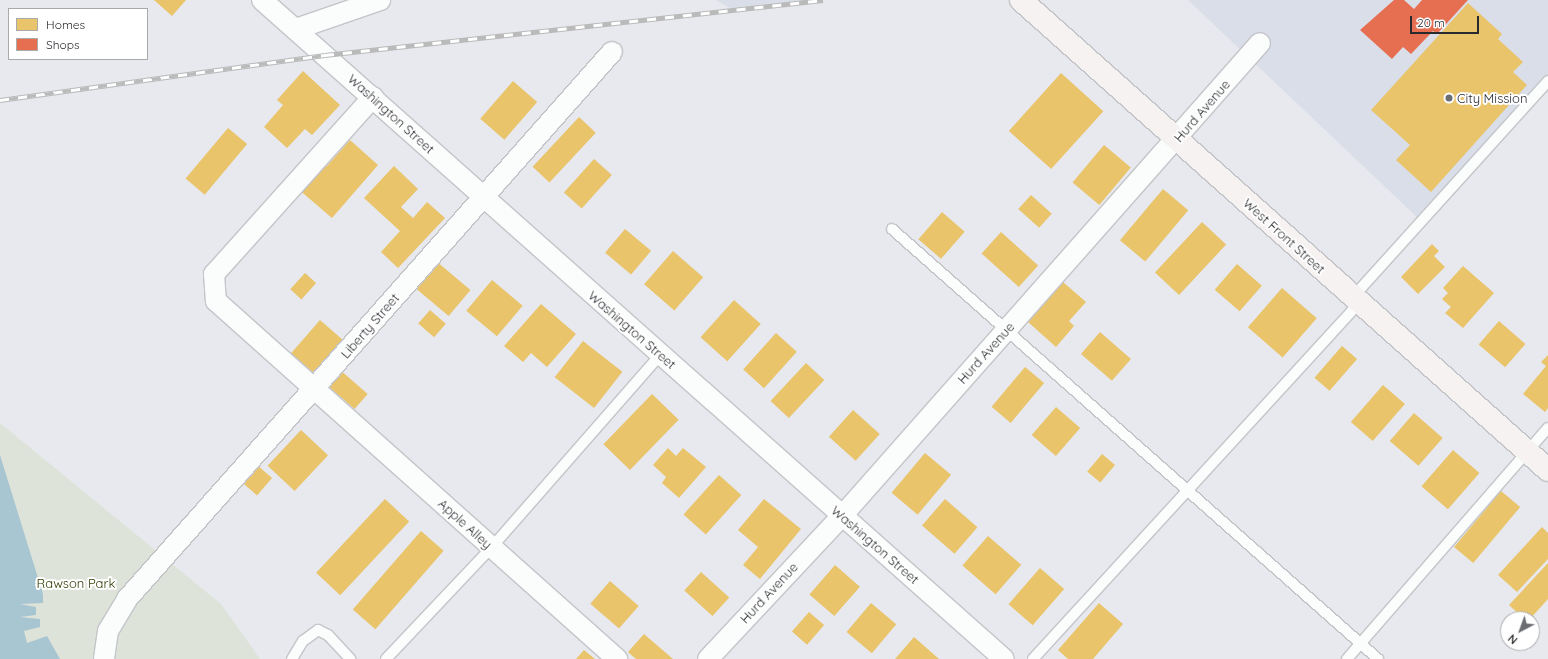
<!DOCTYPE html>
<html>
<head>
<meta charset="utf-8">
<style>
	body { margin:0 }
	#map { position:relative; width:1548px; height:659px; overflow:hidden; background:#e7e9ee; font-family:Quicksand,sans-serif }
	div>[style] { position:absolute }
	.built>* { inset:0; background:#d9dee9 }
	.green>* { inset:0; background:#dee3d9 }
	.water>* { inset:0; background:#a8c5d2 }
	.homes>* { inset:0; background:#e9c46a; transform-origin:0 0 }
	.shops>* { inset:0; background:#e76f51 }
	.roads { filter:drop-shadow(1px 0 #c3c5c9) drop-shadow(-1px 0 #c3c5c9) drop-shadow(0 1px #c3c5c9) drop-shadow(0 -1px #c3c5c9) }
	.lane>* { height:10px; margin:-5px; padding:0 5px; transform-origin:5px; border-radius:5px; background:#fbfcfc }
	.street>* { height:20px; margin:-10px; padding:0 10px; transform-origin:10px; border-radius:10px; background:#fbfcfc }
	.secondary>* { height:22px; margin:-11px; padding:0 11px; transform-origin:11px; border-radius:11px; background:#f5f2f1 }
	.rail>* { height:4.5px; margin-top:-2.25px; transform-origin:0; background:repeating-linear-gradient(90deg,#fff 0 9px,#bababb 0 18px); box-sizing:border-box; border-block:1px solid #bababb }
	.dots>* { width:11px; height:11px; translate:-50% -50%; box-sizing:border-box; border:2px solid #fff; border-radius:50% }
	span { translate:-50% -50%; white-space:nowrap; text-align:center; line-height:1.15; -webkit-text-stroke:4px #fff; paint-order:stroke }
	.poi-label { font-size:13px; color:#282a2e }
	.left { translate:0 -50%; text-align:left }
	.street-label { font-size:13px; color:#282a2e }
	.park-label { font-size:13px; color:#2e3a00 }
	.legend { position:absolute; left:8px; top:8px; width:140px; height:52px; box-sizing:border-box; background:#fff; border:1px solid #a9aaab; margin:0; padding:5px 7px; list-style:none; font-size:12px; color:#282a2e }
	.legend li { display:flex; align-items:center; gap:8px; height:20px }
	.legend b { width:20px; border:1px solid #a9aaab }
	.north { position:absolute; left:1500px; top:611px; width:40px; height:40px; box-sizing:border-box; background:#fff; border:1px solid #a9aaab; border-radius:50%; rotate:221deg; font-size:11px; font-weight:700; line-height:16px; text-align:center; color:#282a2e }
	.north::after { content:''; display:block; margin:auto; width:14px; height:18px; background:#6b6d71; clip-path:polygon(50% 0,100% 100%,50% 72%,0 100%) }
	.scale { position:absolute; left:1410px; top:16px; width:69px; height:18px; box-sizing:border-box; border:2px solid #282a2e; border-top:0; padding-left:5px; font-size:12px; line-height:14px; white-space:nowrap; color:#282a2e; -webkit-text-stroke:3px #fff; paint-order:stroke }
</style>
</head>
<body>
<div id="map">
	<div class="built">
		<div style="clip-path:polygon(716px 0,823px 0,733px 10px)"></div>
		<div style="clip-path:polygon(1188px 0,1548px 0,1548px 81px,1420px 220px)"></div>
	</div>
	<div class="green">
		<div style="clip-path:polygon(0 423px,221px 604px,260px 659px,0 659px)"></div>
	</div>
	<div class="water">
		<div style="clip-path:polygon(0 455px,43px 594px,43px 603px,20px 604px,36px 607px,36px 615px,20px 617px,40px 619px,40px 627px,24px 631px,27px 643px,47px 636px,60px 659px,0 659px)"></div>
	</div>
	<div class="homes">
		<div style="clip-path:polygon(154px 0,186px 0,172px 16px)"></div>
		<div style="clip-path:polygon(1468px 3px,1502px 34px,1498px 39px,1523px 62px,1513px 72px,1527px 85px,1431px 192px,1396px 160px,1410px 145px,1371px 110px)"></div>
		<div style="clip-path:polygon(303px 71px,340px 105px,312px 135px,305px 129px,287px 148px,264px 127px,283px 105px,277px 100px)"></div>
		<div style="left:1061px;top:73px;width:57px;height:78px;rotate:42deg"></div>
		<div style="left:513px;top:81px;width:32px;height:50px;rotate:41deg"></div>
		<div style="left:579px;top:117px;width:23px;height:68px;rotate:43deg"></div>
		<div style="left:228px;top:128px;width:25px;height:66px;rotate:40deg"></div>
		<div style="clip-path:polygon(350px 140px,378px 165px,332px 218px,297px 188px,320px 161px,326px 167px)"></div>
		<div style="left:1104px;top:145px;width:35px;height:49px;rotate:40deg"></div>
		<div style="left:594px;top:159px;width:24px;height:45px;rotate:42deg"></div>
		<div style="clip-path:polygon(394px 166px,418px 189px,401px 207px,413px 218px,427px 202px,445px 218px,398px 268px,381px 252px,400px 231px,364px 198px)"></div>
		<div style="left:1163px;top:189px;width:33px;height:67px;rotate:40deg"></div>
		<div style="left:1031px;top:195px;width:28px;height:19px;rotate:42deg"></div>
		<div style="left:942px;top:212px;width:30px;height:36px;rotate:41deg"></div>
		<div style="left:1202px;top:222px;width:33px;height:69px;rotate:43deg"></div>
		<div style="left:625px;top:229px;width:34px;height:31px;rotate:40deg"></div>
		<div style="left:1001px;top:232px;width:50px;height:29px;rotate:42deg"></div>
		<div style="clip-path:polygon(1432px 244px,1439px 251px,1434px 256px,1445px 267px,1418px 294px,1401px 277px)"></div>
		<div style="left:673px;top:251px;width:40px;height:44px;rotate:41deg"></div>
		<div style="left:436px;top:261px;width:45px;height:34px;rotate:40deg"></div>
		<div style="left:1237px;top:264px;width:33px;height:34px;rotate:41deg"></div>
		<div style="clip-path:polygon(1463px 266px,1494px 293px,1463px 328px,1445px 313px,1451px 307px,1442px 299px,1448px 293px,1443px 288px)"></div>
		<div style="left:305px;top:273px;width:15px;height:22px;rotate:42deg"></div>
		<div style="left:492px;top:280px;width:40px;height:40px;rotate:40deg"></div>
		<div style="clip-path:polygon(1063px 282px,1086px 302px,1069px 321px,1074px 326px,1056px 347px,1028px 322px)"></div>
		<div style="left:1282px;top:288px;width:46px;height:52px;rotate:41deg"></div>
		<div style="left:734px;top:300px;width:36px;height:50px;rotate:42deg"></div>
		<div style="clip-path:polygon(541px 304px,576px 334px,547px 367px,531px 353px,523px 362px,504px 346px)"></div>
		<div style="left:430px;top:310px;width:21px;height:18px;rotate:41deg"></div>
		<div style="left:320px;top:320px;width:30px;height:44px;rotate:41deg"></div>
		<div style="left:1499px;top:321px;width:35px;height:31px;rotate:41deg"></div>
		<div style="left:1100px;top:332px;width:41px;height:29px;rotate:41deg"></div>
		<div style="left:776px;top:333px;width:28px;height:49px;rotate:42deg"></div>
		<div style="left:583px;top:341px;width:50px;height:46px;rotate:38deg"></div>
		<div style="left:1342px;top:346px;width:20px;height:42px;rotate:41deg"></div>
		<div style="clip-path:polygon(1548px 355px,1548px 408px,1545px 412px,1523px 394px,1546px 366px,1541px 362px)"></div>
		<div style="left:806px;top:363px;width:25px;height:52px;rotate:43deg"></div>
		<div style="left:1025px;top:367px;width:25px;height:52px;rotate:40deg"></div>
		<div style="left:339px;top:369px;width:38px;height:20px;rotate:41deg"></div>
		<div style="left:1383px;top:385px;width:29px;height:49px;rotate:41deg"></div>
		<div style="left:652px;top:394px;width:37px;height:70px;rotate:44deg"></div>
		<div style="left:1056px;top:407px;width:32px;height:37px;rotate:41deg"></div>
		<div style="left:853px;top:410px;width:36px;height:36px;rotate:42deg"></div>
		<div style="left:1414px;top:413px;width:38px;height:37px;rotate:41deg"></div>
		<div style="left:301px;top:430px;width:37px;height:49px;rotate:43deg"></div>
		<div style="clip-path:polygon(668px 448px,676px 456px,683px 448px,706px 467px,679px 498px,662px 483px,666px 477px,653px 465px)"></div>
		<div style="left:1453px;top:450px;width:35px;height:48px;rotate:41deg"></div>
		<div style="left:925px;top:453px;width:34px;height:52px;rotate:40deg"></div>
		<div style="left:1102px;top:454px;width:17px;height:23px;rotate:40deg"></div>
		<div style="left:257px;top:465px;width:20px;height:23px;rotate:41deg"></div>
		<div style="left:719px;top:475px;width:30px;height:53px;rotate:42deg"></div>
		<div style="left:1501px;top:491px;width:25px;height:73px;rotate:40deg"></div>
		<div style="left:385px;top:499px;width:33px;height:101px;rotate:43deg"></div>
		<div style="clip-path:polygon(764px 499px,801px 529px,760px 579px,743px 565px,758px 547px,738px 530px)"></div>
		<div style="left:945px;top:499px;width:43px;height:35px;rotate:41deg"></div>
		<div style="clip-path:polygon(1542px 527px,1548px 533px,1548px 559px,1517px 592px,1498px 575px)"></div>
		<div style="left:421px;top:531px;width:30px;height:104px;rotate:41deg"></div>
		<div style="left:988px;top:536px;width:44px;height:39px;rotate:41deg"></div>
		<div style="clip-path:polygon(1548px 563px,1548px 599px,1530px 619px,1524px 619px,1509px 605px)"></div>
		<div style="left:835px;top:565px;width:33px;height:39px;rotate:41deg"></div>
		<div style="left:1040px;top:568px;width:32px;height:48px;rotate:41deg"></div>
		<div style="left:701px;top:572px;width:38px;height:25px;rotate:42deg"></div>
		<div style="left:610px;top:581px;width:38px;height:30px;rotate:41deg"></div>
		<div style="left:871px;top:603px;width:33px;height:38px;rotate:40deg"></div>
		<div style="clip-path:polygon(1099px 603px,1123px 624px,1093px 659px,1068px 659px,1058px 650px)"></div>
		<div style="left:809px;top:612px;width:20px;height:26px;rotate:41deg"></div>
		<div style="clip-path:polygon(644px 634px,673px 659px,636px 659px,628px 652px)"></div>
		<div style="clip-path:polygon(914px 637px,939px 659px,895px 659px)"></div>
		<div style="clip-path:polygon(584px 650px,595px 659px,576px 659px)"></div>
	</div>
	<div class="shops">
		<div style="clip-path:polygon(1394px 0,1404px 0,1414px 9px,1422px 0,1468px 0,1437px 34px,1433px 31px,1411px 54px,1403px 47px,1392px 59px,1360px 30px)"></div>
	</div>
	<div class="roads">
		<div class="lane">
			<div style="left:892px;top:229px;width:649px;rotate:41.5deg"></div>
			<div style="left:1353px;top:297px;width:291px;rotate:-47.9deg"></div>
			<div style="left:292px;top:659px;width:21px;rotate:-59deg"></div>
			<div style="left:303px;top:641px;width:19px;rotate:-36deg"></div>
			<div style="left:318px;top:630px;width:11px;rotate:27deg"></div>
			<div style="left:328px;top:635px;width:33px;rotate:47deg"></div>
			<div style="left:386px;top:659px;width:154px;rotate:-46.6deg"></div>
			<div style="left:492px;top:547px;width:255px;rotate:-48.8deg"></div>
			<div style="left:1033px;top:659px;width:483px;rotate:-47.5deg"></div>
			<div style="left:1347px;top:659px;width:306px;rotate:-49deg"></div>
		</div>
		<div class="street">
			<div style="left:262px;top:0;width:992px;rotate:41.61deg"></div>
			<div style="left:296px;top:29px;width:89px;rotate:-19deg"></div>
			<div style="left:373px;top:97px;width:238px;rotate:131.9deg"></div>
			<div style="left:214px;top:274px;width:27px;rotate:86deg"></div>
			<div style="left:216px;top:301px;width:538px;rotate:41.76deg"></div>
			<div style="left:104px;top:659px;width:28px;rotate:-82deg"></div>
			<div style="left:108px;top:631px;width:37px;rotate:-59deg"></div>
			<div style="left:127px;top:599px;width:731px;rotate:-48.44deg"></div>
			<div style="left:708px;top:659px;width:196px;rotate:-46.9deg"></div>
			<div style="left:842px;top:516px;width:631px;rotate:-48.53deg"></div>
		</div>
		<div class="secondary">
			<div style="left:1021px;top:0;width:706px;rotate:41.73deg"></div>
		</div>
	</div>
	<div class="rail">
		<div style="left:0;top:100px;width:328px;rotate:-7.9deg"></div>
		<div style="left:325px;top:55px;width:501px;rotate:-6.3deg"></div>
	</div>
	<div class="dots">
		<div style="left:1449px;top:98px;background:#6b6d71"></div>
	</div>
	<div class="poi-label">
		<span class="left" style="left:1457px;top:98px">City Mission</span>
	</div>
	<div class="street-label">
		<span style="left:1202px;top:111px;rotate:-49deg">Hurd Avenue</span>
		<span style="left:391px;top:114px;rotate:42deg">Washington Street</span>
		<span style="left:1284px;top:236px;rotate:42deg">West Front Street</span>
		<span style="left:370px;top:326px;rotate:-49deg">Liberty Street</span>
		<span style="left:632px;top:330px;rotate:41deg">Washington Street</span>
		<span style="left:986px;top:353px;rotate:-48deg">Hurd Avenue</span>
		<span style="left:465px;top:524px;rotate:42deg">Apple Alley</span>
		<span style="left:875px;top:545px;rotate:41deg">Washington Street</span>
		<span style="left:769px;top:593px;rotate:-47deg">Hurd Avenue</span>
	</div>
	<div class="park-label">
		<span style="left:76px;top:583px">Rawson Park</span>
	</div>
	<ul class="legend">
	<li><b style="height:11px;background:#e9c46a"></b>Homes</li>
	<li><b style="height:11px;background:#e76f51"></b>Shops</li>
	</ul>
	<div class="north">N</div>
	<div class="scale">20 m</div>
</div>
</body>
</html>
